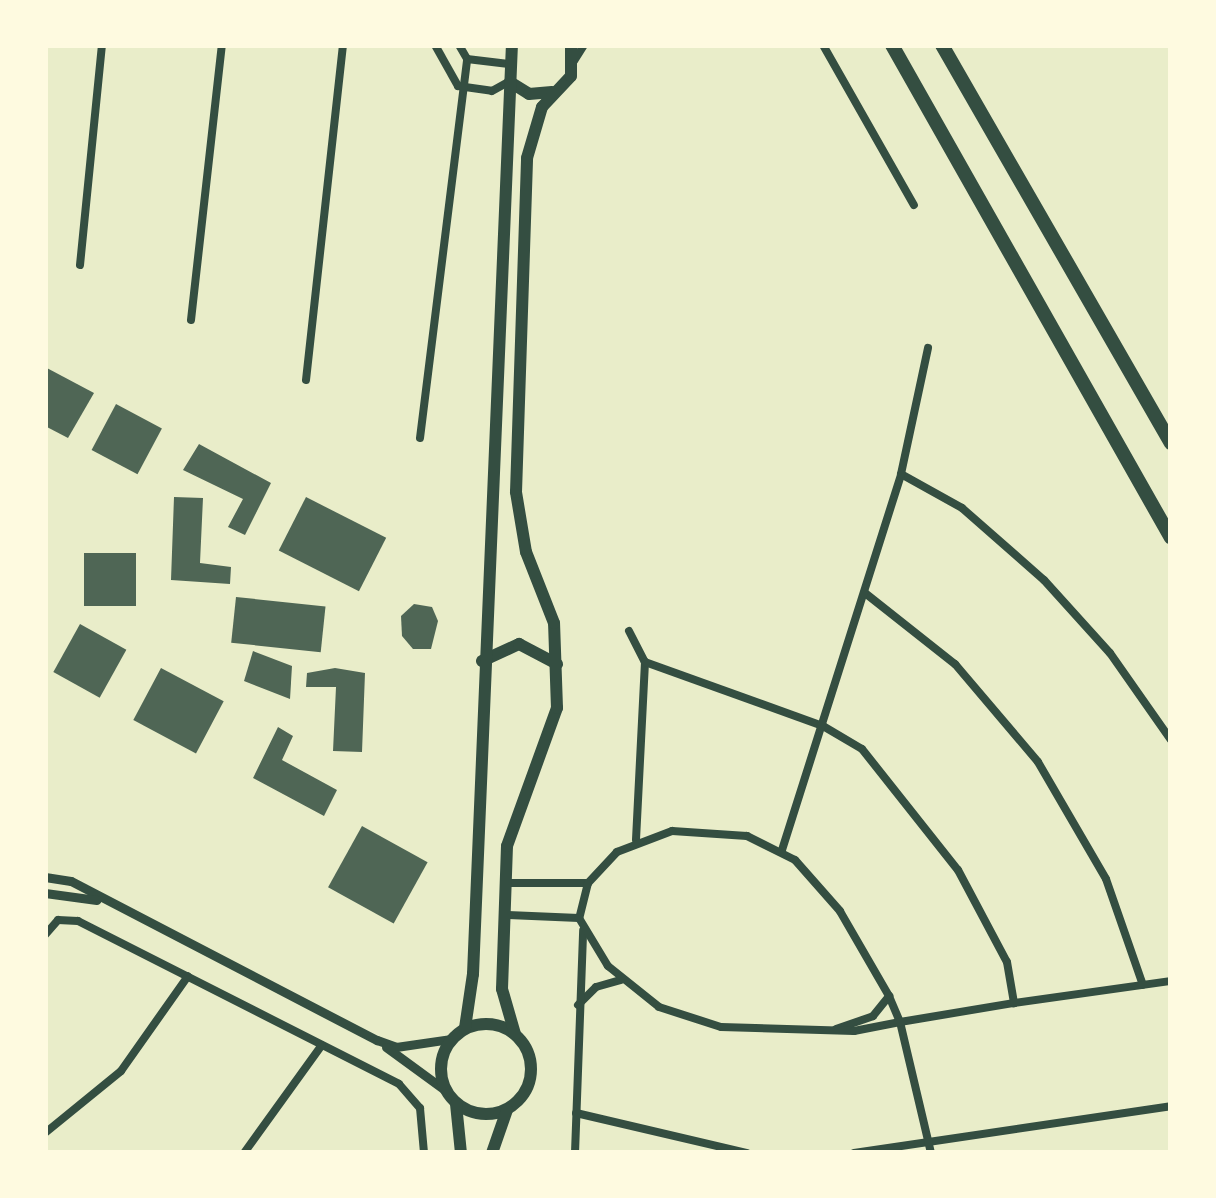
<!DOCTYPE html>
<html>
<head>
<meta charset="utf-8">
<style>
	body { margin:0 }
	#map { position:relative; width:1216px; height:1198px; overflow:hidden; background:#e9edc9; font-family:Poppins,sans-serif }
	div>[style] { position:absolute }
	.building>* { inset:0; background:#4f6655; transform-origin:0 0 }
	.minor>* { height:8px; margin:-4px; padding:0 4px; transform-origin:4px; border-radius:4px; background:#344e41 }
	.tertiary>* { height:9px; margin:-4.5px; padding:0 4.5px; transform-origin:4.5px; border-radius:4.5px; background:#344e41 }
	.primary>* { height:12px; margin:-6px; padding:0 6px; transform-origin:6px; border-radius:6px; background:#344e41 }
	.primary>.ring { margin:-6px; padding:0; box-sizing:content-box; background:none; border:12px solid #344e41; border-radius:50% }
	.motorway>* { height:14px; margin:-7px; padding:0 7px; transform-origin:7px; border-radius:7px; background:#344e41 }
	span { translate:-50% -50%; white-space:nowrap; text-align:center; line-height:1.15; -webkit-text-stroke:9px #fefae0; paint-order:stroke }
	.frame { position:absolute; inset:0; border:48px solid #fefae0; pointer-events:none }
</style>
</head>
<body>
<div id="map">
	<div class="building">
		<div style="clip-path:polygon(45px 367px,94px 393px,68px 438px,45px 426px)"></div>
		<div style="left:116px;top:404px;width:52px;height:52px;rotate:28deg"></div>
		<div style="clip-path:polygon(199px 444px,271px 483px,245px 535px,228px 527px,243px 499px,183px 470px)"></div>
		<div style="clip-path:polygon(174px 497px,203px 498px,200px 563px,231px 567px,230px 584px,171px 580px)"></div>
		<div style="left:306px;top:497px;width:90px;height:60px;rotate:27deg"></div>
		<div style="left:84px;top:553px;width:52px;height:53px"></div>
		<div style="left:236px;top:597px;width:90px;height:46px;rotate:6deg"></div>
		<div style="clip-path:polygon(414px 604px,432px 607px,438px 621px,431px 649px,413px 649px,402px 636px,401px 616px)"></div>
		<div style="left:80px;top:624px;width:53px;height:55px;rotate:29deg"></div>
		<div style="clip-path:polygon(253px 651px,292px 666px,290px 699px,244px 681px)"></div>
		<div style="left:161px;top:668px;width:71px;height:59px;rotate:28deg"></div>
		<div style="clip-path:polygon(335px 668px,365px 673px,362px 752px,333px 751px,336px 687px,306px 687px,307px 673px)"></div>
		<div style="clip-path:polygon(278px 727px,293px 736px,282px 760px,337px 790px,324px 816px,253px 778px)"></div>
		<div style="left:362px;top:826px;width:75px;height:70px;rotate:29deg"></div>
	</div>
	<div class="minor">
		<div style="left:435px;top:45px;width:47px;rotate:60.7deg"></div>
		<div style="left:458px;top:86px;width:34px;rotate:8deg"></div>
		<div style="left:492px;top:91px;width:18px;rotate:-29deg"></div>
		<div style="left:459px;top:45px;width:16px;rotate:60deg"></div>
		<div style="left:823px;top:45px;width:184px;rotate:60.4deg"></div>
		<div style="left:467px;top:59px;width:42px;rotate:6.8deg"></div>
		<div style="left:574px;top:61px;width:19px;rotate:-58deg"></div>
		<div style="left:80px;top:265px;width:221px;rotate:-84.3deg"></div>
		<div style="left:191px;top:320px;width:277px;rotate:-83.6deg"></div>
		<div style="left:306px;top:380px;width:337px;rotate:-83.7deg"></div>
		<div style="left:420px;top:438px;width:382px;rotate:-82.9deg"></div>
		<div style="left:901px;top:474px;width:70px;rotate:29.1deg"></div>
		<div style="left:962px;top:508px;width:109px;rotate:41.3deg"></div>
		<div style="left:1044px;top:580px;width:98px;rotate:47.9deg"></div>
		<div style="left:1110px;top:653px;width:106px;rotate:55deg"></div>
		<div style="left:865px;top:593px;width:115px;rotate:38.3deg"></div>
		<div style="left:955px;top:664px;width:128px;rotate:49.7deg"></div>
		<div style="left:1038px;top:762px;width:135px;rotate:59.8deg"></div>
		<div style="left:1106px;top:879px;width:112px;rotate:70.8deg"></div>
		<div style="left:629px;top:631px;width:35px;rotate:63deg"></div>
		<div style="left:645px;top:662px;width:178px;rotate:92.9deg"></div>
		<div style="left:645px;top:662px;width:189px;rotate:19.8deg"></div>
		<div style="left:823px;top:726px;width:45px;rotate:30.5deg"></div>
		<div style="left:862px;top:749px;width:154px;rotate:51.6deg"></div>
		<div style="left:958px;top:870px;width:104px;rotate:62deg"></div>
		<div style="left:1007px;top:962px;width:42px;rotate:80.3deg"></div>
		<div style="left:782px;top:850px;width:394px;rotate:-72.4deg"></div>
		<div style="left:901px;top:474px;width:129px;rotate:-77.9deg"></div>
		<div style="left:506px;top:883px;width:82px"></div>
		<div style="left:505px;top:915px;width:74px;rotate:2.3deg"></div>
		<div style="left:45px;top:935px;width:20px;rotate:-49deg"></div>
		<div style="left:58px;top:920px;width:20px;rotate:3deg"></div>
		<div style="left:78px;top:921px;width:360px;rotate:26.9deg"></div>
		<div style="left:399px;top:1084px;width:32px;rotate:49deg"></div>
		<div style="left:420px;top:1108px;width:45px;rotate:84.9deg"></div>
		<div style="left:578px;top:1005px;width:25px;rotate:-45deg"></div>
		<div style="left:596px;top:987px;width:26px;rotate:-16deg"></div>
		<div style="left:836px;top:1029px;width:39px;rotate:-19deg"></div>
		<div style="left:873px;top:1016px;width:26px;rotate:-51deg"></div>
		<div style="left:576px;top:1113px;width:176px;rotate:13.2deg"></div>
		<div style="left:45px;top:1133px;width:98px;rotate:-39.2deg"></div>
		<div style="left:121px;top:1071px;width:116px;rotate:-54.8deg"></div>
		<div style="left:244px;top:1153px;width:133px;rotate:-54.2deg"></div>
		<div style="left:575px;top:1153px;width:223px;rotate:-87.9deg"></div>
		<div style="left:854px;top:1153px;width:320px;rotate:-8.4deg"></div>
		<div style="left:931px;top:1153px;width:135px;rotate:-103.3deg"></div>
		<div style="left:900px;top:1022px;width:28px;rotate:-113deg"></div>
		<div style="left:889px;top:996px;width:98px;rotate:-120deg"></div>
		<div style="left:840px;top:911px;width:68px;rotate:-131.4deg"></div>
		<div style="left:795px;top:860px;width:54px;rotate:-153.4deg"></div>
		<div style="left:747px;top:836px;width:75px;rotate:-176.2deg"></div>
		<div style="left:672px;top:831px;width:59px;rotate:159.1deg"></div>
		<div style="left:617px;top:852px;width:42px;rotate:133.1deg"></div>
		<div style="left:588px;top:883px;width:36px;rotate:104deg"></div>
		<div style="left:579px;top:918px;width:56px;rotate:58.9deg"></div>
		<div style="left:608px;top:966px;width:65px;rotate:38.8deg"></div>
		<div style="left:659px;top:1007px;width:65px;rotate:17.9deg"></div>
		<div style="left:721px;top:1027px;width:133px;rotate:1.7deg"></div>
		<div style="left:854px;top:1031px;width:47px;rotate:-11.1deg"></div>
		<div style="left:900px;top:1022px;width:116px;rotate:-9.5deg"></div>
		<div style="left:1014px;top:1003px;width:159px;rotate:-8deg"></div>
	</div>
	<div class="tertiary">
		<div style="left:45px;top:877px;width:26px;rotate:9deg"></div>
		<div style="left:71px;top:881px;width:345px;rotate:27.5deg"></div>
		<div style="left:377px;top:1040px;width:20px;rotate:20deg"></div>
		<div style="left:396px;top:1047px;width:56px;rotate:-8.3deg"></div>
		<div style="left:45px;top:893px;width:52px;rotate:7.7deg"></div>
		<div style="left:386px;top:1047px;width:73px;rotate:36.1deg"></div>
	</div>
	<div class="primary">
		<div style="left:510px;top:82px;width:22px;rotate:32deg"></div>
		<div style="left:529px;top:94px;width:23px;rotate:-5deg"></div>
		<div style="left:482px;top:661px;width:41px;rotate:-24.7deg"></div>
		<div style="left:519px;top:644px;width:43px;rotate:27.8deg"></div>
		<div class="ring" style="left:441px;top:1024px;width:78px;height:78px"></div>
		<div style="left:465px;top:1028px;width:55px;rotate:-81.6deg"></div>
		<div style="left:473px;top:974px;width:930px;rotate:-87.6deg"></div>
		<div style="left:515px;top:1034px;width:47px;rotate:-106.1deg"></div>
		<div style="left:502px;top:989px;width:143px;rotate:-88deg"></div>
		<div style="left:507px;top:846px;width:147px;rotate:-70.1deg"></div>
		<div style="left:557px;top:708px;width:85px;rotate:-92deg"></div>
		<div style="left:554px;top:623px;width:76px;rotate:-111.5deg"></div>
		<div style="left:526px;top:552px;width:61px;rotate:-99.5deg"></div>
		<div style="left:516px;top:492px;width:334px;rotate:-88.1deg"></div>
		<div style="left:527px;top:158px;width:53px;rotate:-73.6deg"></div>
		<div style="left:542px;top:107px;width:42px;rotate:-46.9deg"></div>
		<div style="left:571px;top:76px;width:31px;rotate:-90deg"></div>
		<div style="left:456px;top:1104px;width:49px;rotate:84.2deg"></div>
		<div style="left:492px;top:1153px;width:46px;rotate:-70.8deg"></div>
	</div>
	<div class="motorway">
		<div style="left:892px;top:45px;width:566px;rotate:60.49deg"></div>
		<div style="left:942px;top:45px;width:459px;rotate:60.1deg"></div>
	</div>
	<div class="frame"></div>
</div>
</body>
</html>
